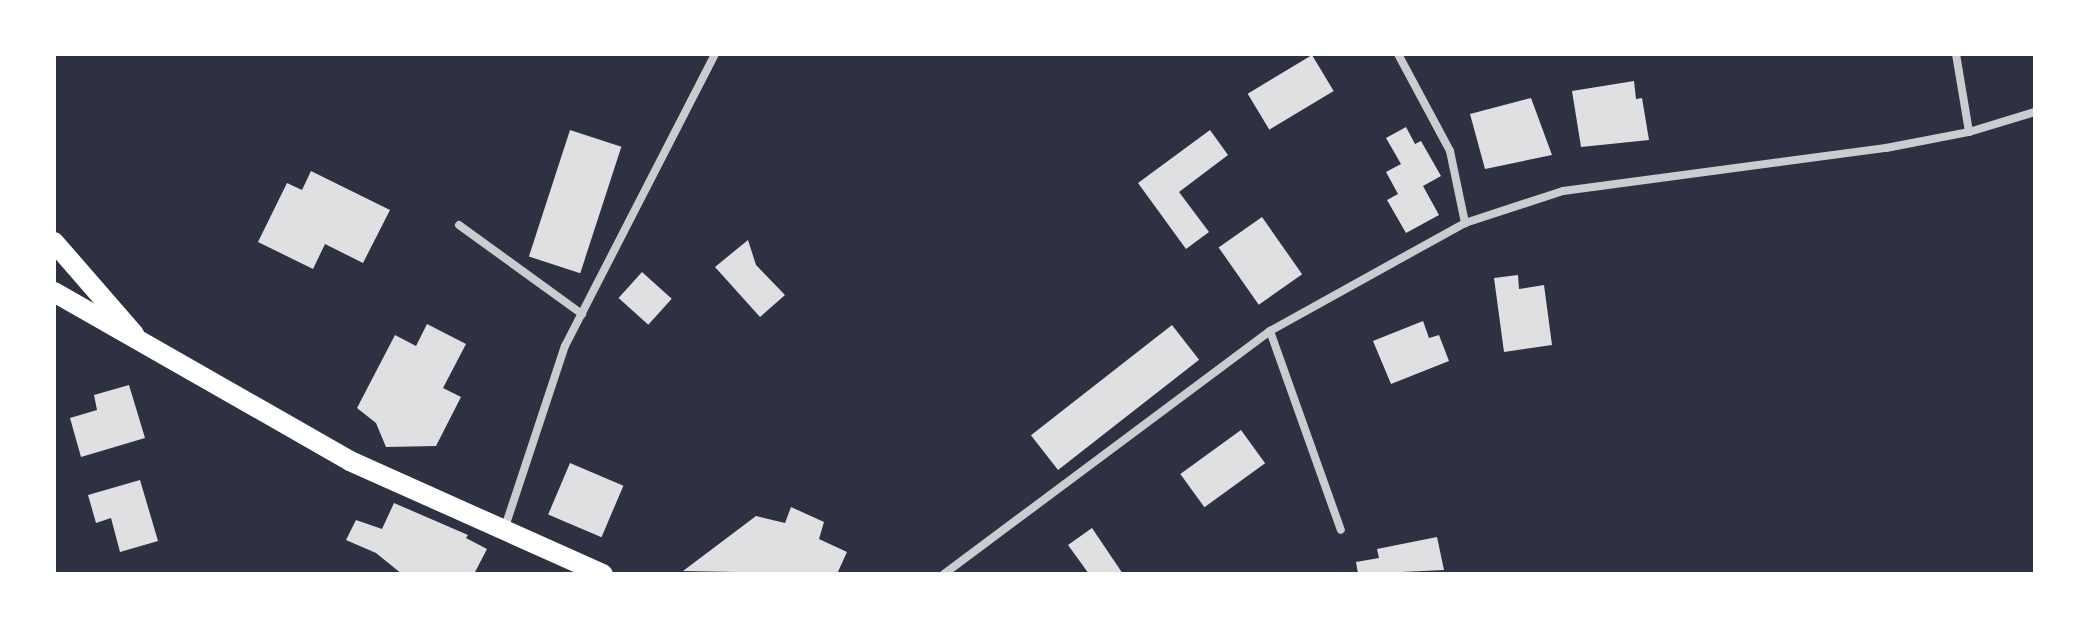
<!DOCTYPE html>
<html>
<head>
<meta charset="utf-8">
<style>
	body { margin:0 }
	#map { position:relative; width:2089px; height:628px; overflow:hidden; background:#2d3142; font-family:"Exo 2",sans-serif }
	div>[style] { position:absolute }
	.building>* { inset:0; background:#e0e0e3; transform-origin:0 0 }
	.minor>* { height:8px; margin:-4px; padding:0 4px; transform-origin:4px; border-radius:4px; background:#caccd0 }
	.primary>* { height:20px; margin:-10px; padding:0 10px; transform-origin:10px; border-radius:10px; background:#fff }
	span { translate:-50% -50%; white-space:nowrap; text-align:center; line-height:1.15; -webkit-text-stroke:7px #fff; paint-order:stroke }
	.frame { position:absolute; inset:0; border:56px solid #fff; pointer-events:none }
</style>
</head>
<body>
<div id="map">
	<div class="building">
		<div style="left:1312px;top:55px;width:42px;height:75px;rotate:59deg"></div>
		<div style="clip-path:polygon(1634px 81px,1636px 99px,1642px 98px,1649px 140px,1581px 147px,1572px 91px)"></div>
		<div style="clip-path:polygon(1531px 98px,1552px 155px,1485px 169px,1470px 114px)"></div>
		<div style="clip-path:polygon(1406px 127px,1415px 144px,1421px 141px,1441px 176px,1423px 186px,1439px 215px,1406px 233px,1387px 200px,1398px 194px,1386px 172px,1401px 164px,1386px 138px)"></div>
		<div style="left:570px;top:130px;width:54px;height:133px;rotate:18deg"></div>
		<div style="clip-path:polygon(1210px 130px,1228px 155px,1179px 192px,1209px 232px,1186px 249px,1138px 183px)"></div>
		<div style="clip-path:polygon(311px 171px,390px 210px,363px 263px,325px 244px,313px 269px,258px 242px,287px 183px,302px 190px)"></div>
		<div style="left:1262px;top:217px;width:70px;height:53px;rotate:55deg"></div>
		<div style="clip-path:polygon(748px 240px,756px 265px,785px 295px,760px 317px,715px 267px)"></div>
		<div style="left:642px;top:272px;width:40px;height:35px;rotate:42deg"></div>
		<div style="clip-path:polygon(1518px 275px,1519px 289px,1544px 285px,1552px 345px,1504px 352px,1494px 278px)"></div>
		<div style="clip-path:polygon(1423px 321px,1429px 338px,1439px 335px,1449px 361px,1391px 384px,1373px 341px)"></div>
		<div style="clip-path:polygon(427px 324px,466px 344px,443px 388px,461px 397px,436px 446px,386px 447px,376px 423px,357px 408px,395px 335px,416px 346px)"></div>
		<div style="left:1172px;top:325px;width:44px;height:179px;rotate:52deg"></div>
		<div style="clip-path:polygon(129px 385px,145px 438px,81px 457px,70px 418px,97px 410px,94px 395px)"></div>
		<div style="left:1241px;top:430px;width:41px;height:75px;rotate:54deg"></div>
		<div style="left:570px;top:463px;width:58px;height:56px;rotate:23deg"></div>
		<div style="clip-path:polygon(140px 480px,158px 541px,120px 552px,111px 518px,96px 523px,88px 495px)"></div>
		<div style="clip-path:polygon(394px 503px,468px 535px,466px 538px,487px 549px,474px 574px,402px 574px,376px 553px,346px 540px,356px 520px,382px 529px)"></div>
		<div style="clip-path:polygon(791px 507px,824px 522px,819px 539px,847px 552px,837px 574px,683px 571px,756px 516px,785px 523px)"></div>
		<div style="clip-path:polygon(1092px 528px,1123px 574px,1089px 574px,1068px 545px)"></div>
		<div style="clip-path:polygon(1437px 537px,1444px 570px,1358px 574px,1356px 562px,1379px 558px,1377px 549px)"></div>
	</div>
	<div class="minor">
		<div style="left:1398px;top:54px;width:110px;rotate:61.8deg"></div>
		<div style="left:1450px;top:151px;width:74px;rotate:78.2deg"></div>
		<div style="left:1956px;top:54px;width:79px;rotate:80.5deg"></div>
		<div style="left:459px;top:225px;width:152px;rotate:35.9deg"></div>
		<div style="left:1270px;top:331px;width:211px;rotate:70.4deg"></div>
		<div style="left:505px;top:527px;width:191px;rotate:-71.7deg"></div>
		<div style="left:565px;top:346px;width:328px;rotate:-62.8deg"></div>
		<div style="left:944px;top:574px;width:407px;rotate:-36.7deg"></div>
		<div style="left:1270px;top:331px;width:223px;rotate:-29deg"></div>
		<div style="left:1465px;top:223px;width:103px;rotate:-18.1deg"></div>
		<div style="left:1563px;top:191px;width:326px;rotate:-7.6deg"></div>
		<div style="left:1886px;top:148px;width:85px;rotate:-10.9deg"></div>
		<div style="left:1969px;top:132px;width:69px;rotate:-16.9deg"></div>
	</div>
	<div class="primary">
		<div style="left:54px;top:242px;width:122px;rotate:49deg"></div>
		<div style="left:54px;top:292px;width:341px;rotate:29.7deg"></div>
		<div style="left:350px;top:461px;width:277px;rotate:24.1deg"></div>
	</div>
	<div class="frame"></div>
</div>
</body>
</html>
